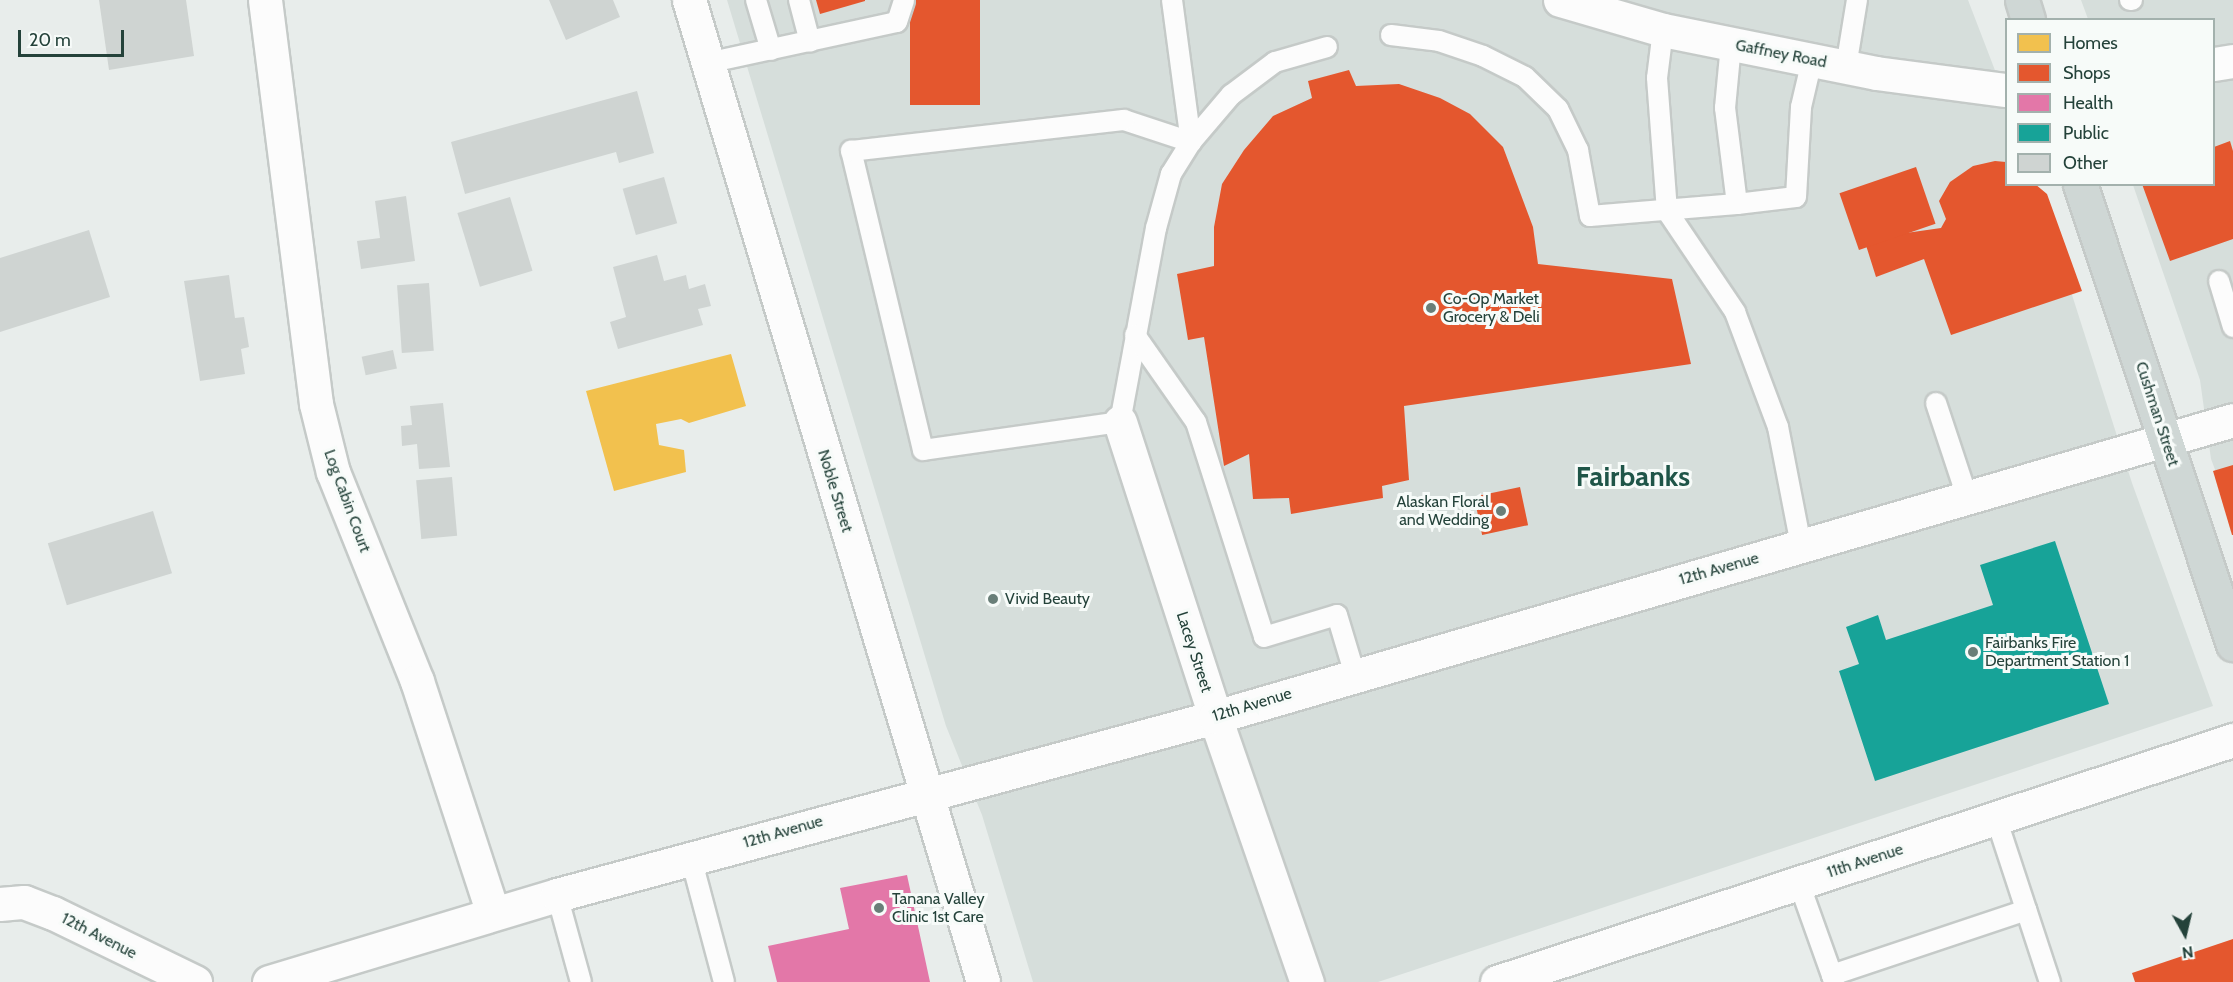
<!DOCTYPE html>
<html>
<head>
<meta charset="utf-8">
<style>
	body { margin:0 }
	#map { position:relative; width:2233px; height:982px; overflow:hidden; background:#e8edeb; font-family:Cabin,sans-serif }
	div>[style] { position:absolute }
	.built>* { inset:0; background:#d6dedb }
	.homes>* { inset:0; background:#f2c14e }
	.shops>* { inset:0; background:#e4572e; transform-origin:0 0 }
	.health>* { inset:0; background:#e377a8 }
	.public>* { inset:0; background:#17a398 }
	.building>* { inset:0; background:#cfd4d2; transform-origin:0 0 }
	.roads { filter:drop-shadow(2px 0 #c5cac8) drop-shadow(-2px 0 #c5cac8) drop-shadow(0 2px #c5cac8) drop-shadow(0 -2px #c5cac8) }
	.lane>* { height:20px; margin:-10px; padding:0 10px; transform-origin:10px; border-radius:10px; background:#fcfcfc }
	.street>* { height:33px; margin:-16.5px; padding:0 16.5px; transform-origin:16.5px; border-radius:16.5px; background:#fcfcfc }
	.secondary>* { height:33px; margin:-16.5px; padding:0 16.5px; transform-origin:16.5px; border-radius:16.5px; background:#fcfcfc }
	.primary>* { height:33px; margin:-16.5px; padding:0 16.5px; transform-origin:16.5px; border-radius:16.5px; background:#cfd7d5 }
	.dots>* { width:16px; height:16px; translate:-50% -50%; box-sizing:border-box; border:3px solid #f7fbf9; border-radius:50% }
	span { translate:-50% -50%; white-space:nowrap; text-align:center; line-height:1.15; -webkit-text-stroke:6px #f7fbf9; paint-order:stroke }
	.street-label { font-size:16px; color:#24423a }
	.poi-label { font-size:16px; color:#24423a }
	.left { translate:0 -50%; text-align:left }
	.right { translate:-100% -50%; text-align:right }
	.town-label { font-size:28px; color:#1f5548; font-weight:700 }
	.legend { position:absolute; left:2005px; top:18px; width:210px; height:168px; box-sizing:border-box; background:#f7fbf9; border:2px solid #a3b1ad; margin:0; padding:8px 10px; list-style:none; font-size:18px; color:#24423a }
	.legend li { display:flex; align-items:center; gap:12px; height:30px }
	.legend b { width:30px; border:2px solid #a3b1ad }
	.north { position:absolute; left:2155px; top:904px; width:60px; height:60px; -webkit-text-stroke:4px #f7fbf9; paint-order:stroke; rotate:172deg; font-size:16px; font-weight:700; line-height:24px; text-align:center; color:#24423a }
	.north::after { content:''; display:block; margin:auto; width:21px; height:27px; background:#24423a; clip-path:polygon(50% 0,100% 100%,50% 72%,0 100%) }
	.scale { position:absolute; left:18px; top:30px; width:106px; height:27px; box-sizing:border-box; border:3px solid #24423a; border-top:0; padding-left:8px; font-size:18px; line-height:21px; white-space:nowrap; color:#24423a; -webkit-text-stroke:4px #f7fbf9; paint-order:stroke }
</style>
</head>
<body>
<div id="map">
	<div class="built">
		<div style="clip-path:polygon(727px 0,1968px 0,2006px 99px,2006px 184px,2037px 185px,2132px 483px,2213px 706px,1378px 982px,1033px 982px,982px 815px,946px 726px)"></div>
		<div style="clip-path:polygon(2081px 0,2233px 0,2233px 517px,2211px 459px,2200px 380px,2133px 185px,2214px 184px,2214px 20px,2088px 19px)"></div>
	</div>
	<div class="homes">
		<div style="clip-path:polygon(731px 354px,746px 406px,689px 423px,681px 419px,656px 424px,659px 445px,684px 450px,686px 472px,614px 491px,586px 391px)"></div>
	</div>
	<div class="shops">
		<div style="clip-path:polygon(816px 0,865px 0,865px 1px,820px 14px)"></div>
		<div style="left:910px;top:0;width:70px;height:105px"></div>
		<div style="clip-path:polygon(1349px 70px,1356px 86px,1399px 84px,1440px 98px,1470px 114px,1503px 147px,1533px 227px,1538px 264px,1672px 279px,1691px 364px,1404px 406px,1409px 480px,1382px 486px,1383px 498px,1291px 514px,1289px 498px,1253px 499px,1249px 454px,1224px 466px,1204px 337px,1188px 340px,1177px 274px,1214px 266px,1214px 227px,1222px 184px,1244px 150px,1273px 116px,1312px 98px,1308px 81px)"></div>
		<div style="clip-path:polygon(2230px 141px,2233px 151px,2233px 239px,2170px 261px,2142px 184px,2214px 184px,2214px 147px)"></div>
		<div style="clip-path:polygon(1995px 161px,2006px 162px,2006px 184px,2035px 184px,2047px 194px,2082px 291px,1951px 335px,1924px 259px,1876px 277px,1864px 239px,1941px 228px,1946px 219px,1939px 201px,1950px 182px,1973px 166px)"></div>
		<div style="left:1916px;top:167px;width:60px;height:81px;rotate:71deg"></div>
		<div style="clip-path:polygon(2233px 465px,2233px 535px,2232px 535px,2213px 471px)"></div>
		<div style="left:1520px;top:487px;width:39px;height:47px;rotate:78deg"></div>
		<div style="clip-path:polygon(2233px 939px,2233px 982px,2135px 982px,2132px 973px)"></div>
	</div>
	<div class="health">
		<div style="clip-path:polygon(907px 875px,930px 982px,777px 982px,768px 946px,849px 929px,840px 888px)"></div>
	</div>
	<div class="public">
		<div style="clip-path:polygon(2055px 541px,2109px 704px,1875px 781px,1839px 671px,1859px 664px,1846px 627px,1878px 615px,1886px 640px,1993px 605px,1980px 565px)"></div>
	</div>
	<div class="building">
		<div style="clip-path:polygon(99px 0,186px 0,194px 56px,109px 70px)"></div>
		<div style="clip-path:polygon(549px 0,613px 0,620px 17px,566px 40px)"></div>
		<div style="clip-path:polygon(637px 91px,654px 153px,619px 163px,616px 152px,465px 194px,451px 142px)"></div>
		<div style="left:664px;top:177px;width:48px;height:43px;rotate:74deg"></div>
		<div style="clip-path:polygon(406px 196px,415px 261px,361px 269px,357px 241px,380px 238px,375px 201px)"></div>
		<div style="left:510px;top:197px;width:77px;height:55px;rotate:73deg"></div>
		<div style="clip-path:polygon(89px 230px,110px 297px,0 332px,0 258px)"></div>
		<div style="clip-path:polygon(657px 255px,664px 281px,686px 275px,689px 289px,705px 284px,711px 306px,698px 309px,703px 325px,618px 349px,610px 322px,626px 317px,613px 267px)"></div>
		<div style="clip-path:polygon(229px 275px,235px 318px,244px 317px,249px 347px,241px 349px,245px 374px,200px 381px,184px 281px)"></div>
		<div style="left:429px;top:283px;width:68px;height:32px;rotate:86deg"></div>
		<div style="left:393px;top:350px;width:19px;height:32px;rotate:78deg"></div>
		<div style="clip-path:polygon(443px 403px,450px 467px,419px 469px,417px 444px,402px 446px,401px 426px,412px 425px,410px 406px)"></div>
		<div style="left:452px;top:477px;width:59px;height:36px;rotate:85deg"></div>
		<div style="left:153px;top:511px;width:65px;height:110px;rotate:73deg"></div>
	</div>
	<div class="roads">
		<div class="lane">
			<div style="left:756px;top:0;width:52px;rotate:73.3deg"></div>
			<div style="left:799px;top:0;width:43px;rotate:75.3deg"></div>
			<div style="left:1172px;top:0;width:143px;rotate:82.4deg"></div>
			<div style="left:1191px;top:142px;width:62px;rotate:-49.6deg"></div>
			<div style="left:1231px;top:95px;width:55px;rotate:-36.9deg"></div>
			<div style="left:1275px;top:62px;width:54px;rotate:-16.1deg"></div>
			<div style="left:2130px;top:0;width:2px"></div>
			<div style="left:1663px;top:30px;width:48px;rotate:97.1deg"></div>
			<div style="left:1657px;top:78px;width:133px;rotate:85.7deg"></div>
			<div style="left:1667px;top:211px;width:122px;rotate:56deg"></div>
			<div style="left:1735px;top:312px;width:123px;rotate:69.5deg"></div>
			<div style="left:1778px;top:427px;width:120px;rotate:79deg"></div>
			<div style="left:1391px;top:35px;width:48px;rotate:7.1deg"></div>
			<div style="left:1439px;top:41px;width:46px;rotate:18.8deg"></div>
			<div style="left:1483px;top:56px;width:47px;rotate:26.6deg"></div>
			<div style="left:1525px;top:77px;width:46px;rotate:44.1deg"></div>
			<div style="left:1558px;top:109px;width:46px;rotate:64deg"></div>
			<div style="left:1578px;top:150px;width:67px;rotate:79.7deg"></div>
			<div style="left:1590px;top:216px;width:147px;rotate:-4.7deg"></div>
			<div style="left:1737px;top:204px;width:97px;rotate:-97.1deg"></div>
			<div style="left:1725px;top:108px;width:64px;rotate:-84.6deg"></div>
			<div style="left:707px;top:63px;width:194px;rotate:-12.2deg"></div>
			<div style="left:897px;top:22px;width:23px;rotate:-72deg"></div>
			<div style="left:1846px;top:67px;width:68px;rotate:-80.7deg"></div>
			<div style="left:1124px;top:120px;width:71px;rotate:18.2deg"></div>
			<div style="left:1191px;top:142px;width:38px;rotate:122deg"></div>
			<div style="left:1171px;top:174px;width:56px;rotate:105.5deg"></div>
			<div style="left:1156px;top:228px;width:197px;rotate:100.5deg"></div>
			<div style="left:1120px;top:422px;width:199px;rotate:171.9deg"></div>
			<div style="left:923px;top:450px;width:308px;rotate:-103.5deg"></div>
			<div style="left:851px;top:151px;width:275px;rotate:-6.5deg"></div>
			<div style="left:1737px;top:204px;width:59px;rotate:-6.8deg"></div>
			<div style="left:1796px;top:197px;width:90px;rotate:-86.8deg"></div>
			<div style="left:1801px;top:107px;width:48px;rotate:-76.8deg"></div>
			<div style="left:2219px;top:281px;width:48px;rotate:73.1deg"></div>
			<div style="left:1135px;top:335px;width:106px;rotate:55deg"></div>
			<div style="left:1196px;top:422px;width:225px;rotate:72.4deg"></div>
			<div style="left:1264px;top:637px;width:76px;rotate:-16.8deg"></div>
			<div style="left:1337px;top:615px;width:63px;rotate:73.3deg"></div>
			<div style="left:1936px;top:403px;width:99px;rotate:71.7deg"></div>
			<div style="left:1996px;top:818px;width:173px;rotate:71.8deg"></div>
			<div style="left:691px;top:858px;width:128px;rotate:75.1deg"></div>
			<div style="left:1799px;top:883px;width:98px;rotate:70.3deg"></div>
			<div style="left:557px;top:895px;width:90px;rotate:74.6deg"></div>
			<div style="left:1834px;top:982px;width:7px;rotate:-106deg"></div>
			<div style="left:1832px;top:975px;width:205px;rotate:-18.5deg"></div>
		</div>
		<div class="street">
			<div style="left:265px;top:0;width:407px;rotate:82.8deg"></div>
			<div style="left:316px;top:404px;width:70px;rotate:76deg"></div>
			<div style="left:333px;top:472px;width:225px;rotate:68.1deg"></div>
			<div style="left:417px;top:681px;width:244px;rotate:71.9deg"></div>
			<div style="left:1560px;top:0;width:107px;rotate:16.2deg"></div>
			<div style="left:1663px;top:30px;width:217px;rotate:11.4deg"></div>
			<div style="left:1876px;top:73px;width:131px;rotate:7.5deg"></div>
			<div style="left:2214px;top:64px;width:19px;rotate:-9deg"></div>
			<div style="left:1120px;top:422px;width:310px;rotate:72.1deg"></div>
			<div style="left:1215px;top:717px;width:281px;rotate:70.9deg"></div>
			<div style="left:0;top:904px;width:24px;rotate:-5deg"></div>
			<div style="left:24px;top:902px;width:31px;rotate:21deg"></div>
			<div style="left:53px;top:913px;width:158px;rotate:25.9deg"></div>
			<div style="left:269px;top:982px;width:301px;rotate:-16.8deg"></div>
			<div style="left:557px;top:895px;width:682px;rotate:-15.14deg"></div>
			<div style="left:1215px;top:717px;width:1060px;rotate:-16.26deg"></div>
			<div style="left:1497px;top:982px;width:775px;rotate:-18.2deg"></div>
		</div>
		<div class="secondary">
			<div style="left:689px;top:0;width:1025px;rotate:73.33deg"></div>
		</div>
		<div class="primary">
			<div style="left:2022px;top:0;width:21px;rotate:73deg"></div>
			<div style="left:2080px;top:184px;width:485px;rotate:71.6deg"></div>
		</div>
	</div>
	<div class="dots">
		<div style="left:1431px;top:308px;background:#697e78"></div>
		<div style="left:1501px;top:511px;background:#697e78"></div>
		<div style="left:993px;top:599px;background:#697e78"></div>
		<div style="left:1973px;top:652px;background:#697e78"></div>
		<div style="left:879px;top:908px;background:#697e78"></div>
	</div>
	<div class="street-label">
		<span style="left:1781px;top:54px;rotate:11deg">Gaffney Road</span>
		<span style="left:2157px;top:414px;rotate:72deg">Cushman Street</span>
		<span style="left:835px;top:491px;rotate:73deg">Noble Street</span>
		<span style="left:347px;top:501px;rotate:70deg">Log Cabin Court</span>
		<span style="left:1719px;top:569px;rotate:-16deg">12th Avenue</span>
		<span style="left:1194px;top:652px;rotate:72deg">Lacey Street</span>
		<span style="left:1252px;top:705px;rotate:-17deg">12th Avenue</span>
		<span style="left:783px;top:832px;rotate:-16deg">12th Avenue</span>
		<span style="left:1865px;top:861px;rotate:-18deg">11th Avenue</span>
		<span style="left:99px;top:936px;rotate:27deg">12th Avenue</span>
	</div>
	<div class="poi-label">
		<span class="left" style="left:1443px;top:308px">Co-Op Market<br>Grocery &amp; Deli</span>
		<span class="right" style="left:1489px;top:511px">Alaskan Floral<br>and Wedding</span>
		<span class="left" style="left:1005px;top:599px">Vivid Beauty</span>
		<span class="left" style="left:1985px;top:652px">Fairbanks Fire<br>Department Station 1</span>
		<span class="left" style="left:892px;top:908px">Tanana Valley<br>Clinic 1st Care</span>
	</div>
	<div class="town-label">
		<span style="left:1633px;top:476px">Fairbanks</span>
	</div>
	<ul class="legend">
	<li><b style="height:16px;background:#f2c14e"></b>Homes</li>
	<li><b style="height:16px;background:#e4572e"></b>Shops</li>
	<li><b style="height:16px;background:#e377a8"></b>Health</li>
	<li><b style="height:16px;background:#17a398"></b>Public</li>
	<li><b style="height:16px;background:#cfd4d2"></b>Other</li>
	</ul>
	<div class="north">N</div>
	<div class="scale">20 m</div>
</div>
</body>
</html>
